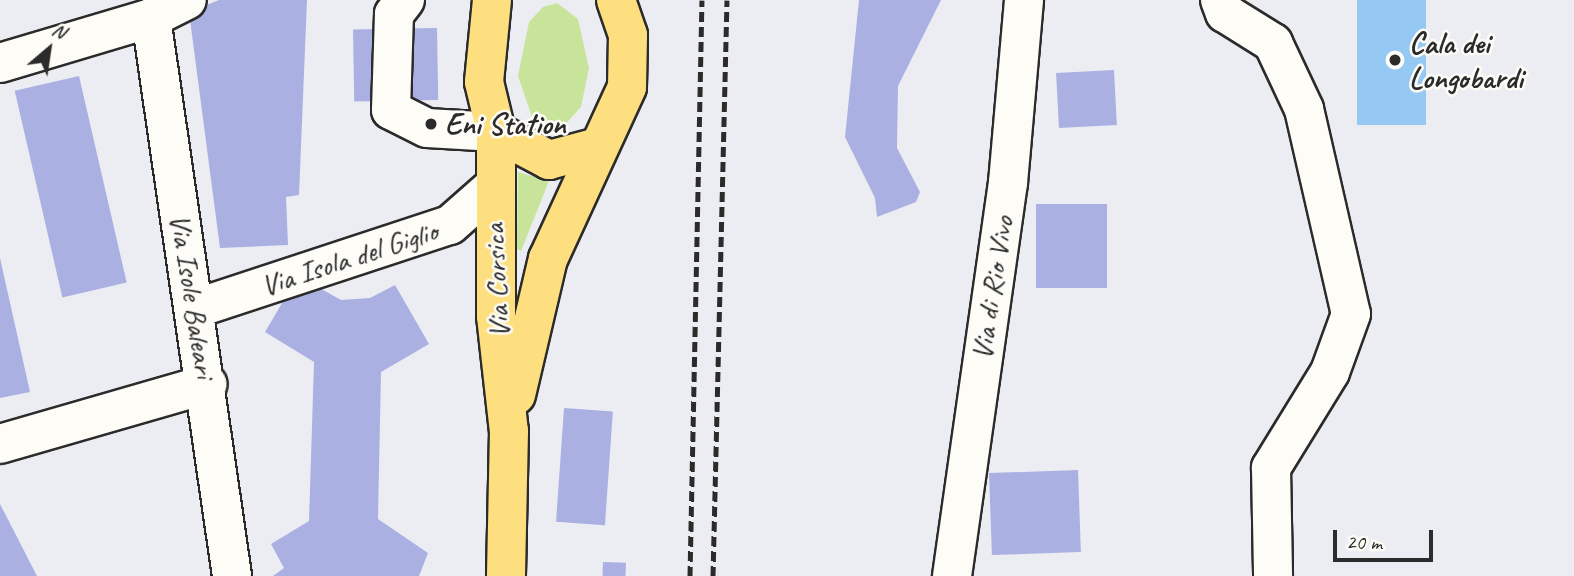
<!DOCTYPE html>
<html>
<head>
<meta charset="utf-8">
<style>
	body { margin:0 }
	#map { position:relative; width:1574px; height:576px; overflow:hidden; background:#ecedf3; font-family:Caveat,sans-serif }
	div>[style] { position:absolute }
	.green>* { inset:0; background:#c8e49b }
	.water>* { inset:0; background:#95c8f2; transform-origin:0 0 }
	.building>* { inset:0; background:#aab1e2; transform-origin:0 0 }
	.roads { filter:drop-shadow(2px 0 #2b2b2b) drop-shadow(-2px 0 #2b2b2b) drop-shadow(0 2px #2b2b2b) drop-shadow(0 -2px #2b2b2b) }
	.minor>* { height:38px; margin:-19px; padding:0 19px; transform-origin:19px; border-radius:19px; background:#fdfcf7 }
	.major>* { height:38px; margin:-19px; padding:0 19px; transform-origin:19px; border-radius:19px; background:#fedf80 }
	.rail>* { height:5px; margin-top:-2.5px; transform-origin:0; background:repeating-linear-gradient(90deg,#2b2b2b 0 10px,transparent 0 15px) }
	.dots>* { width:19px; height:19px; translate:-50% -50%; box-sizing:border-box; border:4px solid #fdfcf7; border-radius:50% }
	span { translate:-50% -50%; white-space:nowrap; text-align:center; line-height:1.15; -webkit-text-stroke:5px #fdfcf7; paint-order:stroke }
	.poi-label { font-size:30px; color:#2b2b2b; font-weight:700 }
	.left { translate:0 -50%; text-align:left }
	.street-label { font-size:30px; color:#2b2b2b }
	.north { position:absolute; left:14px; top:14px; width:70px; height:70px; -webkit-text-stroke:5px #fdfcf7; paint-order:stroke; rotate:29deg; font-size:19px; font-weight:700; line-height:28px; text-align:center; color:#2b2b2b }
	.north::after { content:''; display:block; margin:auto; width:24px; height:32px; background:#2b2b2b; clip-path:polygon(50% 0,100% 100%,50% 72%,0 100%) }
	.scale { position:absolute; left:1333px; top:530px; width:100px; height:32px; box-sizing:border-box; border:4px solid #2b2b2b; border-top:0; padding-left:9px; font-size:21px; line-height:24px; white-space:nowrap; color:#2b2b2b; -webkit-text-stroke:5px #fdfcf7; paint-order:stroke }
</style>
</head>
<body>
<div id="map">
	<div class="green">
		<div style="clip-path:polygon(557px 3px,578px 19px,589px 68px,581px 107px,559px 131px,533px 120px,518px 76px,529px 22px,543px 7px)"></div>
		<div style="clip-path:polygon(518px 172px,549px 181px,521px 251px,517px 249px)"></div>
	</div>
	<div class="water">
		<div style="left:1357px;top:0;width:69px;height:125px"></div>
	</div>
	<div class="building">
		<div style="clip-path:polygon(219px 0,307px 0,299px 195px,286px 197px,288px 245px,220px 248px,189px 12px)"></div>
		<div style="clip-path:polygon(859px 0,941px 0,898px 86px,897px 148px,920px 192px,916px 202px,877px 217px,875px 198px,845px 137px)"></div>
		<div style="left:437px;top:28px;width:72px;height:84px;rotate:89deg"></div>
		<div style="left:1114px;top:70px;width:55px;height:58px;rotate:87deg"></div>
		<div style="left:79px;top:76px;width:212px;height:66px;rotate:77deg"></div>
		<div style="left:1036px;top:204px;width:71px;height:84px"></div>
		<div style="clip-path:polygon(0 258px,30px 392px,0 398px)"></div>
		<div style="clip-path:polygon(298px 276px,341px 300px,370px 298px,395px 285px,429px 344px,381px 372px,378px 519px,428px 553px,419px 576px,273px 576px,284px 568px,271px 544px,309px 521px,314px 362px,265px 332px)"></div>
		<div style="left:564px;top:408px;width:49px;height:114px;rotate:4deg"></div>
		<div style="left:1078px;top:470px;width:82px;height:89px;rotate:88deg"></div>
		<div style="clip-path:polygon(0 504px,37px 576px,0 576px)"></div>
		<div style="left:603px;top:562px;width:23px;height:14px;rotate:2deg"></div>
	</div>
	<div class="roads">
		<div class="minor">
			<div style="left:405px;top:0;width:18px;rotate:128deg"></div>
			<div style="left:394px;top:14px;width:96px;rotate:91.8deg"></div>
			<div style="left:391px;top:110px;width:40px;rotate:26.6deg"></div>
			<div style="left:427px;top:128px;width:69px;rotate:3.3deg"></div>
			<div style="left:1220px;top:0;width:14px;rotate:69deg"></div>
			<div style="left:1225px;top:13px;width:57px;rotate:32deg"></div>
			<div style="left:1273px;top:43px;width:73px;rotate:64.8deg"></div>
			<div style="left:1304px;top:109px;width:210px;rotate:77.1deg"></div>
			<div style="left:1351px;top:314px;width:62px;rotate:109.9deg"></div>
			<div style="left:1330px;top:372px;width:113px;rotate:121.6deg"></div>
			<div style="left:1271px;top:468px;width:108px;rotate:88.9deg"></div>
			<div style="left:151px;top:18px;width:564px;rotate:81.74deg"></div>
			<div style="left:0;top:63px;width:158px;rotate:-16.6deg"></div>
			<div style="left:151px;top:18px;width:40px;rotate:-26.6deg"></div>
			<div style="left:194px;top:309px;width:269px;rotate:-18.2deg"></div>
			<div style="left:450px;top:225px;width:56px;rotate:-41.4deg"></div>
			<div style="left:0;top:444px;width:216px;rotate:-16.1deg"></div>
			<div style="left:952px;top:576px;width:397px;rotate:-81.9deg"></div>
			<div style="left:1008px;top:183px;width:184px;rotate:-85deg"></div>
		</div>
		<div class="major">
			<div style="left:492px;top:0;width:82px;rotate:95.6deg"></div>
			<div style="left:484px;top:82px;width:51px;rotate:76.5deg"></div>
			<div style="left:496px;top:132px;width:184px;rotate:90deg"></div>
			<div style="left:496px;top:316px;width:116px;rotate:83.6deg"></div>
			<div style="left:509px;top:431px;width:145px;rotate:91.2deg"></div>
			<div style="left:496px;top:132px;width:60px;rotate:27.8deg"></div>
			<div style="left:549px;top:160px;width:51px;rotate:-14.9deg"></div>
			<div style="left:516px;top:395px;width:140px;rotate:-76.8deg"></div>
			<div style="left:548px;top:259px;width:189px;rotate:-65.3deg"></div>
			<div style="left:627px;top:87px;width:52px;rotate:-88.9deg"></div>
			<div style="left:628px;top:35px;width:37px;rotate:-109deg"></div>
		</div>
	</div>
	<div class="rail">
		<div style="left:690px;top:576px;width:576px;rotate:-88.81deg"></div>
		<div style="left:713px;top:576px;width:576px;rotate:-88.61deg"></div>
	</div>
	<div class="dots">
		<div style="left:1395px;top:60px;background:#2b2b2b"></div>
		<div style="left:431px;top:124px;background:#2b2b2b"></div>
	</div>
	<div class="poi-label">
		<span class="left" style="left:1409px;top:60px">Cala dei<br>Longobardi</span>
		<span class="left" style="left:445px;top:124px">Eni Station</span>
	</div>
	<div class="street-label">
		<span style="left:349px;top:258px;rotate:-18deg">Via Isola del Giglio</span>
		<span style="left:496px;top:281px;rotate:-93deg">Via Corsica</span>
		<span style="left:992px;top:288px;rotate:-81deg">Via di Rio Vivo</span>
		<span style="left:193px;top:296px;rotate:81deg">Via Isole Baleari</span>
	</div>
	<div class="north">N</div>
	<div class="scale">20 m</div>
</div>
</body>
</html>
